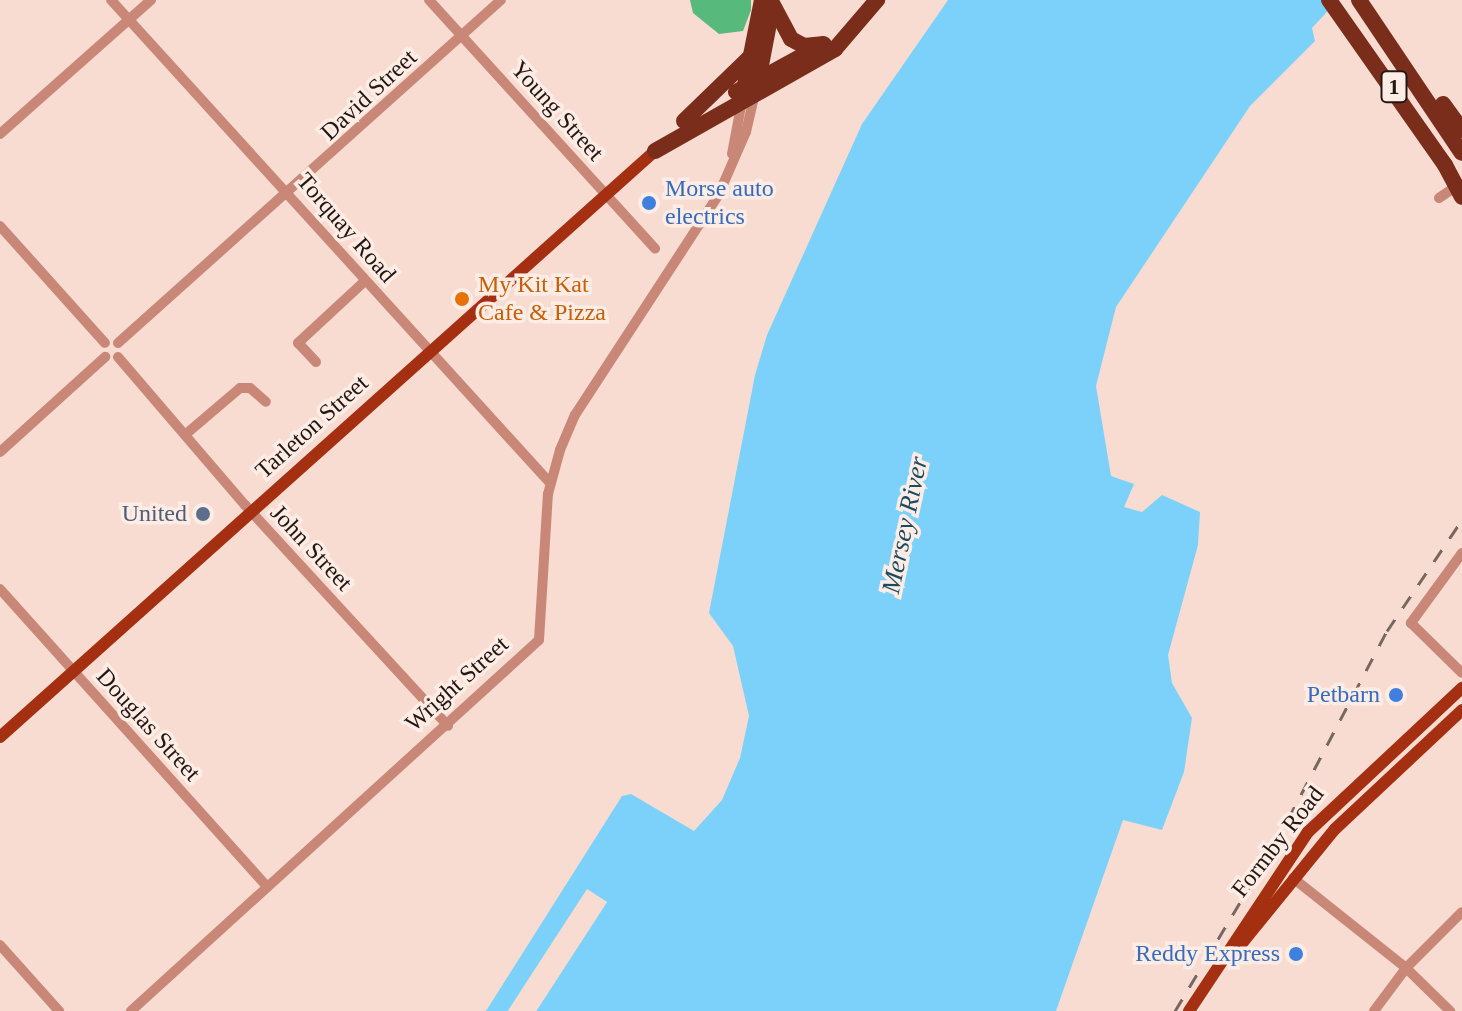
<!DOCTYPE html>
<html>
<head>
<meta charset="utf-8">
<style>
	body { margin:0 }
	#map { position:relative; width:1462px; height:1011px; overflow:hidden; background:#f9dcd1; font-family:"Times New Roman",serif }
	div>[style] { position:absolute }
	.forest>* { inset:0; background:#58b97d }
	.water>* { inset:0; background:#7cd1fb }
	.pier>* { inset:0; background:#f9dcd1; transform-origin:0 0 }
	.minor>* { height:10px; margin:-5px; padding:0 5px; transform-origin:5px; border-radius:5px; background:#c98877 }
	.major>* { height:12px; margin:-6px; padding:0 6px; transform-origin:6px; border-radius:6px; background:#a52f11 }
	.highway>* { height:16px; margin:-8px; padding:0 8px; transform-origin:8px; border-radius:8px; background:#7b2d1b }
	.rail>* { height:3px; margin-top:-1.5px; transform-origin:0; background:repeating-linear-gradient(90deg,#786760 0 14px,transparent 0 28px) }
	.highway-bridge>* { height:16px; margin:-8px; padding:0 8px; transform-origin:8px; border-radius:8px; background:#7b2d1b }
	.dots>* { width:22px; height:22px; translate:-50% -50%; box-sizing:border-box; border:4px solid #feece5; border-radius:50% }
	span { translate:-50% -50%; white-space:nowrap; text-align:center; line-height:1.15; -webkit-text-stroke:7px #feece5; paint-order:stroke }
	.shield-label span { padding:2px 6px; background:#feece5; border:2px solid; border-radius:6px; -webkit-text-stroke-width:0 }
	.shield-label { font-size:22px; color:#211713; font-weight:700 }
	.street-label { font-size:24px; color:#211713 }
	.shop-label { font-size:24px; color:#366cbe }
	.left { translate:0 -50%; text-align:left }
	.right { translate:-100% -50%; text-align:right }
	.food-label { font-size:24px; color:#c56008 }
	.service-label { font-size:24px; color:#4e5e75 }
	.water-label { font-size:26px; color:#1b4b61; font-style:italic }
</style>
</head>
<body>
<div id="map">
	<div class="forest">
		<div style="clip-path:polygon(690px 0,751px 0,751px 10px,743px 31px,719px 34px,693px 13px)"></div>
	</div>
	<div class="water">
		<div style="clip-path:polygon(948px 0,1338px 0,1312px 28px,1315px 41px,1250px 106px,1116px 307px,1096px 386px,1111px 476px,1134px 484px,1124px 507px,1142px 512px,1162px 495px,1200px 512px,1198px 545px,1168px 655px,1172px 683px,1192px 718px,1184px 772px,1162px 830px,1123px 820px,1056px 1011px,486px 1011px,622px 796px,631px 794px,694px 831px,722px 800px,740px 758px,749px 716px,733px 646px,709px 613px,755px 375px,767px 335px,862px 124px)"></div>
	</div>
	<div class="pier">
		<div style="left:587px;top:889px;width:24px;height:145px;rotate:33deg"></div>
	</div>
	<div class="minor">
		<div style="left:111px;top:0;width:653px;rotate:47.73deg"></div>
		<div style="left:429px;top:0;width:336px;rotate:47.7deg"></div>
		<div style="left:0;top:134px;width:202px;rotate:-41.6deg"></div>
		<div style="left:732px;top:154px;width:54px;rotate:-79.3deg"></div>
		<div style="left:1439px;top:198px;width:25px;rotate:-34deg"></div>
		<div style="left:0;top:226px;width:157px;rotate:48.1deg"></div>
		<div style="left:118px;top:343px;width:514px;rotate:-41.85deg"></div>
		<div style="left:118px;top:357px;width:195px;rotate:49.4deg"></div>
		<div style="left:245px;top:505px;width:300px;rotate:47.4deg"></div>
		<div style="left:316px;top:362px;width:26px;rotate:-133deg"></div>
		<div style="left:298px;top:343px;width:91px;rotate:-42.8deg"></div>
		<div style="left:186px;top:434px;width:71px;rotate:-40.4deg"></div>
		<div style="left:240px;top:388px;width:10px"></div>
		<div style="left:250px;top:388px;width:21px;rotate:41deg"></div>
		<div style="left:0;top:452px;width:142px;rotate:-42.1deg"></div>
		<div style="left:1462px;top:553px;width:87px;rotate:126.1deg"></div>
		<div style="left:1411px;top:623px;width:71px;rotate:44.4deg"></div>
		<div style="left:0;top:589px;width:400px;rotate:48.1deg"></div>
		<div style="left:1293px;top:878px;width:144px;rotate:38.5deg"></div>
		<div style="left:1406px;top:968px;width:62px;rotate:44.3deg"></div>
		<div style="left:0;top:945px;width:89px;rotate:48.2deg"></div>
		<div style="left:131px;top:1011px;width:551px;rotate:-42.28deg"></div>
		<div style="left:539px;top:640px;width:146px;rotate:-86.5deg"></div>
		<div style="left:548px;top:494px;width:46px;rotate:-74.7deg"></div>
		<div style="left:560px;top:450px;width:38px;rotate:-67deg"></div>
		<div style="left:575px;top:415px;width:262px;rotate:-56.9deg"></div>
		<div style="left:718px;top:196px;width:70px;rotate:-66.4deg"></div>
		<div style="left:746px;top:132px;width:39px;rotate:-77deg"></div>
		<div style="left:1374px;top:1011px;width:54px;rotate:-53.3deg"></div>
		<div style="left:1406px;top:968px;width:79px;rotate:-45deg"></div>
	</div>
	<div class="major">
		<div style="left:0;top:737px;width:879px;rotate:-41.82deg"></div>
		<div style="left:1230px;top:958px;width:166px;rotate:-50.9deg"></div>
		<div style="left:1335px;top:829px;width:174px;rotate:-43.1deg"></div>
		<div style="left:1189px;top:1011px;width:215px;rotate:-56.4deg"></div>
		<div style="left:1308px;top:832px;width:211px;rotate:-43.1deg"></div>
	</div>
	<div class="highway">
		<div style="left:1329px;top:0;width:202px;rotate:54.9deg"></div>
		<div style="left:1359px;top:0;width:184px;rotate:56.1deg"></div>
		<div style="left:773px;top:5px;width:38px;rotate:62deg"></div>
		<div style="left:791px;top:39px;width:15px;rotate:28deg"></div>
		<div style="left:804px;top:46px;width:18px;rotate:-6deg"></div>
		<div style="left:758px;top:81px;width:64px;rotate:-79.2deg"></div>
		<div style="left:736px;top:92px;width:100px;rotate:-28.6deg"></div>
		<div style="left:743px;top:95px;width:97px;rotate:-78.7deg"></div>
		<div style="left:1443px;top:104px;width:32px;rotate:54deg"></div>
		<div style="left:684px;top:121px;width:91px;rotate:-44.1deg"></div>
		<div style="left:655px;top:151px;width:207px;rotate:-29.5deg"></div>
		<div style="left:835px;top:49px;width:65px;rotate:-49.4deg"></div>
	</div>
	<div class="rail">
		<div style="left:1175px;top:1011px;width:195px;rotate:-59.1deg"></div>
		<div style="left:1275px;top:844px;width:241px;rotate:-62.3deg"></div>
		<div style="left:1387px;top:631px;width:134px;rotate:-56deg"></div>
	</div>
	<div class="highway-bridge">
		<div style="left:1445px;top:165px;width:36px;rotate:62deg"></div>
	</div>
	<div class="dots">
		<div style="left:649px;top:203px;background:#3f7fe0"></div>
		<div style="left:462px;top:299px;background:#e8710a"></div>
		<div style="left:203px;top:514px;background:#5c6f8a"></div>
		<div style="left:1396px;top:695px;background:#3f7fe0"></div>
		<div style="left:1296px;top:954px;background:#3f7fe0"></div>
	</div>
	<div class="shield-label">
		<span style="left:1394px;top:87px">1</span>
	</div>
	<div class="street-label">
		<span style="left:369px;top:95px;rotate:-43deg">David Street</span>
		<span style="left:557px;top:111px;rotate:48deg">Young Street</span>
		<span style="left:346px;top:228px;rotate:49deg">Torquay Road</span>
		<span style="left:312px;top:427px;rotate:-42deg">Tarleton Street</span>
		<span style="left:311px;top:548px;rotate:47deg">John Street</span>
		<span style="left:457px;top:684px;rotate:-42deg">Wright Street</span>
		<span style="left:148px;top:725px;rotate:48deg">Douglas Street</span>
		<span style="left:1278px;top:842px;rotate:-52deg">Formby Road</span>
	</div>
	<div class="shop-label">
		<span class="left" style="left:665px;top:203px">Morse auto<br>electrics</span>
		<span class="right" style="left:1380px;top:695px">Petbarn</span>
		<span class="right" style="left:1280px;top:954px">Reddy Express</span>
	</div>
	<div class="food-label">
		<span class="left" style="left:478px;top:299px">My Kit Kat<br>Cafe &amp; Pizza</span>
	</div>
	<div class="service-label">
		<span class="right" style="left:187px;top:514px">United</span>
	</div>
	<div class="water-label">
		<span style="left:905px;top:525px;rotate:-78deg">Mersey River</span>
	</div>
</div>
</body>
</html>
